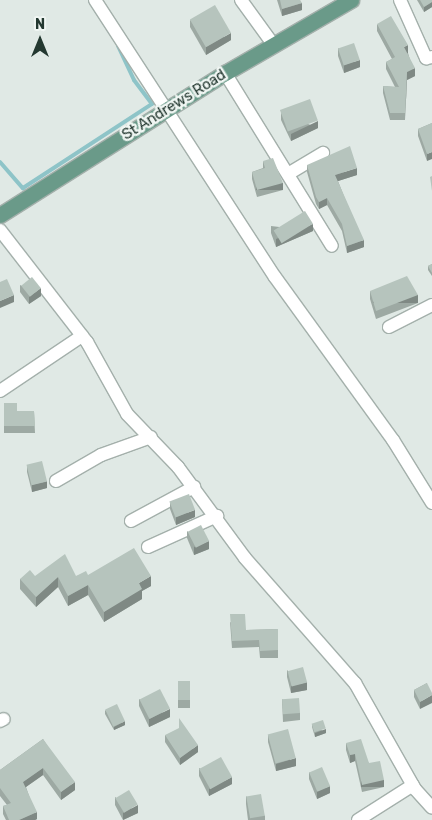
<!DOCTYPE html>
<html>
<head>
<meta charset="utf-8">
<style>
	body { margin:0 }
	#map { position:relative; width:432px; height:820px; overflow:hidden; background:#e0e9e5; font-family:Rubik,sans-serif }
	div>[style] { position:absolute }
	.stream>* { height:4px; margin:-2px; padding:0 2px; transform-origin:2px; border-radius:2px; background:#8ec4c8 }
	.roads { filter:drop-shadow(1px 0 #a4b0ab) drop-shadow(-1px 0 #a4b0ab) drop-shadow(0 1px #a4b0ab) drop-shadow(0 -1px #a4b0ab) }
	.minor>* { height:12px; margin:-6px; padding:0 6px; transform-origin:6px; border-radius:6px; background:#fff }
	.major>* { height:15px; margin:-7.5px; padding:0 7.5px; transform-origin:7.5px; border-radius:7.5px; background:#6a9a89 }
	.wall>* { inset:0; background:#9da9a3; transform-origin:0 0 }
	.shaded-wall>* { inset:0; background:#7f8984; transform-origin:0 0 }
	.building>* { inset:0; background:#b6c4bd; transform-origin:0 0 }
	span { translate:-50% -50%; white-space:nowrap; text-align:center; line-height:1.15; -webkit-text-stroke:5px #f0f6f3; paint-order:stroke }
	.street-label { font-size:15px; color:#233830 }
	.north { position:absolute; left:15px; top:15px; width:50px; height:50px; -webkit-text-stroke:4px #f0f6f3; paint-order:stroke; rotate:0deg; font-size:14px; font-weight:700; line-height:20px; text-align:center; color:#233830 }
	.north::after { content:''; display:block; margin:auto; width:18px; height:22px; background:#233830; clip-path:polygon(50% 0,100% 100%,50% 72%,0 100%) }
</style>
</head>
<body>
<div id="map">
	<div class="stream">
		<div style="left:0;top:162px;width:35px;rotate:49deg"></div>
		<div style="left:23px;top:188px;width:154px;rotate:-33.1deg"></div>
		<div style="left:152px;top:104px;width:30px;rotate:-127deg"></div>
		<div style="left:134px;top:80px;width:38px;rotate:-115deg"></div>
	</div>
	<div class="roads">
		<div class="minor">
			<div style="left:95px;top:0;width:330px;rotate:57deg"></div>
			<div style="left:275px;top:277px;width:201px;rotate:54.1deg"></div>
			<div style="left:393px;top:440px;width:74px;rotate:58.2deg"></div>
			<div style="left:241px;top:0;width:54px;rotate:54deg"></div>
			<div style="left:400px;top:0;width:64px;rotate:65.9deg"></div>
			<div style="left:426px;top:58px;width:6px;rotate:-9deg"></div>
			<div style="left:225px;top:73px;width:203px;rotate:58.3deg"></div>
			<div style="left:288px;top:174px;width:41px;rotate:-31deg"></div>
			<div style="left:0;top:230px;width:142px;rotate:52.2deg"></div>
			<div style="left:87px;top:342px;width:82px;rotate:60.9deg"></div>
			<div style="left:127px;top:414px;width:74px;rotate:46.1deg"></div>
			<div style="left:178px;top:467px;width:113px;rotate:53.6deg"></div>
			<div style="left:245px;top:558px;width:167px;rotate:48.7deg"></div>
			<div style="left:355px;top:683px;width:122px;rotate:60.5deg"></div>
			<div style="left:415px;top:789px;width:25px;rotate:48deg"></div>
			<div style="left:389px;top:327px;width:48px;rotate:-27.1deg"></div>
			<div style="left:0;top:391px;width:99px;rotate:-33.9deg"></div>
			<div style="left:56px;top:481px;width:52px;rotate:-30deg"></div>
			<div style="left:101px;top:455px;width:53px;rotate:-19.8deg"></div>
			<div style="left:131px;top:521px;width:72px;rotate:-28.4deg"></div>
			<div style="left:148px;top:547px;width:76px;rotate:-24.2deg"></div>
			<div style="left:0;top:721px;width:4px;rotate:-27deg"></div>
			<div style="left:358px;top:820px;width:65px;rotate:-32.5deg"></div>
		</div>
		<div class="major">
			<div style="left:0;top:215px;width:266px;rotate:-32.3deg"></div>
			<div style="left:225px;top:73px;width:146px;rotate:-30.1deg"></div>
		</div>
	</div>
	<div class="wall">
		<div style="clip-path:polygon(277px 0,300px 0,302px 10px,282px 16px)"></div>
		<div style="clip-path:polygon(417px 0,432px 0,432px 7px,424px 12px)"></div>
		<div style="clip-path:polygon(190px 20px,231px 40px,206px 55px,190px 27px)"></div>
		<div style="clip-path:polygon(377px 24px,408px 53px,415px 76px,407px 80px,405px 120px,390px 120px,383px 93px,383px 86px,395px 87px,386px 69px,386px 62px,392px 59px,377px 31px)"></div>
		<div style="clip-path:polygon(338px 48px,360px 67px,344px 73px,338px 56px)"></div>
		<div style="clip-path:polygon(281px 113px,318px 128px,291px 141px,281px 120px)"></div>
		<div style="clip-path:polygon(432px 123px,427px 161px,418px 136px,418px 129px)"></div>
		<div style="clip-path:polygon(263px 161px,283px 190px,257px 197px,252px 179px,252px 172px,263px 168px)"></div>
		<div style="clip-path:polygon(307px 165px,357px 175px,338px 181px,364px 247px,347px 253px,342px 231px,327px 205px,319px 209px,316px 204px,307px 172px)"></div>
		<div style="clip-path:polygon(271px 226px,313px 231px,276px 247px,271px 233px)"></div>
		<div style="clip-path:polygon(432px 264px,432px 276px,428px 270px,428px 266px)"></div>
		<div style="clip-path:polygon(20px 285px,41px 296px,29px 304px,20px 292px)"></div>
		<div style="clip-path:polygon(370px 291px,418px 303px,376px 319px,370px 299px)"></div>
		<div style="clip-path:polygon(4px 403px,17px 411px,34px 411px,35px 433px,4px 433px)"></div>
		<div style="clip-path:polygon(27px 465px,47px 488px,32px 492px,27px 472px)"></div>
		<div style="clip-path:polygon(170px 502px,195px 517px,176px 525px,170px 509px)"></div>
		<div style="clip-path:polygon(187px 531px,209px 549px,194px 555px,187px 538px)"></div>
		<div style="clip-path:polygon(88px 575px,151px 586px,142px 591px,142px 599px,104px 622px,88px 595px,68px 606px,58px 587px,36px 607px,20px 589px,20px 579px,35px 576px,76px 576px)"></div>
		<div style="clip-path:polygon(230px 622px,246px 630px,278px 629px,278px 658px,260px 658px,259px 647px,232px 648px)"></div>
		<div style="clip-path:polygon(287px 670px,307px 690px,291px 693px,287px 677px)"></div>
		<div style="left:190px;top:681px;width:27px;height:12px;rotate:90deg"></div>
		<div style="clip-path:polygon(427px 683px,420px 709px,414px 697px,414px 690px)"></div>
		<div style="clip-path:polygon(139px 699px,170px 717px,149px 727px,139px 706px)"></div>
		<div style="clip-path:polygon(282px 699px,300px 713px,300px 720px,283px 722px)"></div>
		<div style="clip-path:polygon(105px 710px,125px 725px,114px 730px,105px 714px)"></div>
		<div style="clip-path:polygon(312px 724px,326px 733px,315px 737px,312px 727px)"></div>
		<div style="clip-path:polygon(165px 735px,198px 752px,180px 765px,165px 742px)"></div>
		<div style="clip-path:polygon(268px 735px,296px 766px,276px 771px,268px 742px)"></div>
		<div style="clip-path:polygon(43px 739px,75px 790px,61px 800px,43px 775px,26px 787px,37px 819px,35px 820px,6px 820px,3px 814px,3px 806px,7px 805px,0 796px,0 770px)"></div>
		<div style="clip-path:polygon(346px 743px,369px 763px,384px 787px,362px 792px,355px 761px,350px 763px,346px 750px)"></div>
		<div style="clip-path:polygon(199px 768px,232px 784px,209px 796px,199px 776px)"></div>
		<div style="clip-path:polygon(309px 772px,330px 793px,317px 799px,309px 779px)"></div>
		<div style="clip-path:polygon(246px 796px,265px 816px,265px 820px,248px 820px,246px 804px)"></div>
		<div style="clip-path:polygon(115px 797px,138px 813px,123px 820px,115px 805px)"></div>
	</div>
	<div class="shaded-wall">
		<div style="clip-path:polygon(432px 2px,432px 7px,424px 12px,424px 7px)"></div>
		<div style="clip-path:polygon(302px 3px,302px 10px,282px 16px,282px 9px)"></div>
		<div style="clip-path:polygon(231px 33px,231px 40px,206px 55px,206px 47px)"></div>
		<div style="clip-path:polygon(408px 45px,408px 53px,404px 54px,404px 47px)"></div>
		<div style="clip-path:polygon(360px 60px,360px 67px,344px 73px,344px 65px)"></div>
		<div style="clip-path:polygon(415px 68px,415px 76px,407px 80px,405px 120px,407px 72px)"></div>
		<div style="clip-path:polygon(318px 121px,318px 128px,291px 141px,291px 134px)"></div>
		<div style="clip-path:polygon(432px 152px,432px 159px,427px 161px,427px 154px)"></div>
		<div style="clip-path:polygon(357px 168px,357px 175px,335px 182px,335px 175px)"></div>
		<div style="left:283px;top:183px;width:7px;height:27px;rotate:90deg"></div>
		<div style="clip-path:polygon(327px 198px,327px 205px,319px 209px,319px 202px)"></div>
		<div style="clip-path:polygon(313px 224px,313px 231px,276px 247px,276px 239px)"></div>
		<div style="clip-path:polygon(364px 240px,364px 247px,347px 253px,347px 246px)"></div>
		<div style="clip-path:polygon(41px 288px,41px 296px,29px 304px,29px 297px)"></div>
		<div style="clip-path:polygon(14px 295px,14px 302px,0 308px,0 301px)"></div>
		<div style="left:418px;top:295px;width:8px;height:45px;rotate:90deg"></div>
		<div style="clip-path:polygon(47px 481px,47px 488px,32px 492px,32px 485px)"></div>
		<div style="clip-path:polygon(195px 510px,195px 517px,176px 525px,176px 517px)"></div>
		<div style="clip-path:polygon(209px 541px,209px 549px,194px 555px,194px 547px)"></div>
		<div style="clip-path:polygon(151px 576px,151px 586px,142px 591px,142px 599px,104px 622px,104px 612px,139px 583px)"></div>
		<div style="clip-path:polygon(58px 577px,58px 587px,36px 607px,36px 597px)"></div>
		<div style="clip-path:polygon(88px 585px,88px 595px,68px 606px,68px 596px)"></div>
		<div style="clip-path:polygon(307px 682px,307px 690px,291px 693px,291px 686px)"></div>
		<div style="clip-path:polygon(432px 695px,432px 703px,420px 709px,420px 702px)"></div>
		<div style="clip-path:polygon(170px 709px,170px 717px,149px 727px,149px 719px)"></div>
		<div style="clip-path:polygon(125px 721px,125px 725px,114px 730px,114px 727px)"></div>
		<div style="clip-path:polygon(326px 729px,326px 733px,315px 737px,315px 733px)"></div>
		<div style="clip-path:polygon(198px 745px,198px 752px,180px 765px,180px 758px)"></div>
		<div style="clip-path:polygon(355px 754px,355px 761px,350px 763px,350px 755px)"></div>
		<div style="clip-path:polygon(296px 758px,296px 766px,276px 771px,276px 764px)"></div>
		<div style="clip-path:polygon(43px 768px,43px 775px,23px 789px,23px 782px)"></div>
		<div style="clip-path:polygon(232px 777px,232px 784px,209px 796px,209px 789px)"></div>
		<div style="left:384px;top:780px;width:7px;height:23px;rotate:90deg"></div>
		<div style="clip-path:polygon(75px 782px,75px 790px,61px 800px,61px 792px)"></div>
		<div style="clip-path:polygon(330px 786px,330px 793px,317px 799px,317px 791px)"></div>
		<div style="clip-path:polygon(138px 805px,138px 813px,123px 820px,123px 813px)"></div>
		<div style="clip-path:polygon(37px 812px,37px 819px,35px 820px,19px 820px)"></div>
	</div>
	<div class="building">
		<div style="clip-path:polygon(280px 0,300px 0,302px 3px,282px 9px)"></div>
		<div style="clip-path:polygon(420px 0,432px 0,432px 2px,424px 7px)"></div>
		<div style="left:215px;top:5px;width:32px;height:29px;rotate:60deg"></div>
		<div style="clip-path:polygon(391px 16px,408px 45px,404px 47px,415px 68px,407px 72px,405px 113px,390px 113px,383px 86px,399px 87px,386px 62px,395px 57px,377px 24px)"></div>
		<div style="left:354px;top:43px;width:18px;height:17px;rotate:71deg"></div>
		<div style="left:310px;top:99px;width:23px;height:32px;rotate:70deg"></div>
		<div style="clip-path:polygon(432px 123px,432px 152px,427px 154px,418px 129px)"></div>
		<div style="clip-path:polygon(350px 146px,357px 168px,335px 175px,364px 240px,347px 246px,342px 224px,327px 198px,319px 202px,316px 197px,307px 165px)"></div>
		<div style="clip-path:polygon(273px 158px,283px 183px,257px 190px,252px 172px,265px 168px,263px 161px)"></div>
		<div style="clip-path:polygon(432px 176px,432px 191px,430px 177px)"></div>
		<div style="left:305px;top:211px;width:15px;height:37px;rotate:58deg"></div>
		<div style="clip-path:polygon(432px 264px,432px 273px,428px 266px)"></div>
		<div style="clip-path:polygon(407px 276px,418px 295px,376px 311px,370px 291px)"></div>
		<div style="left:32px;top:277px;width:14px;height:14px;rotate:51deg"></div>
		<div style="clip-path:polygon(7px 279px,14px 295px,0 301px,0 282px)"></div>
		<div style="clip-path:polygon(4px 403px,17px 403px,17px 411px,34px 411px,35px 426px,4px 426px)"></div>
		<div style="left:42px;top:461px;width:21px;height:16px;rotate:76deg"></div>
		<div style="left:189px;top:494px;width:17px;height:21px;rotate:69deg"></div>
		<div style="left:201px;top:525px;width:18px;height:15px;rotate:63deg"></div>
		<div style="clip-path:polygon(134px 548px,151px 576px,139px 583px,142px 589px,104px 612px,88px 585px,68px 596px,58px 577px,36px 597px,20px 579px,30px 570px,35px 576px,65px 554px,76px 576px,86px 571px,88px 575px)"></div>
		<div style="clip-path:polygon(230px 614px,245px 614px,246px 630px,278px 629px,278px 650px,260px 651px,259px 640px,232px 641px)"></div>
		<div style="left:303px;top:667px;width:16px;height:16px;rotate:75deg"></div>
		<div style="left:190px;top:681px;width:19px;height:12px;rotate:90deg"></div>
		<div style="clip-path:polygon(427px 683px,432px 693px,432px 695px,420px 702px,414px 690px)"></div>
		<div style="left:160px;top:689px;width:22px;height:23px;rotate:63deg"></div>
		<div style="left:299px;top:698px;width:15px;height:17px;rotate:86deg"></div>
		<div style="left:117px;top:704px;width:19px;height:13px;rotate:65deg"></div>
		<div style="clip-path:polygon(179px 718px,198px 745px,180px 758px,165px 735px,179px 728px)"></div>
		<div style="left:323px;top:720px;width:9px;height:12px;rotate:72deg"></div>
		<div style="left:288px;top:729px;width:30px;height:21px;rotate:75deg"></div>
		<div style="clip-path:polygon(43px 739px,75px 782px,61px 792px,43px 768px,23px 782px,37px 812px,19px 820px,9px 820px,3px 806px,11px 803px,0 788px,0 770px)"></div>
		<div style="clip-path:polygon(361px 739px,369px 763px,380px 761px,384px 780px,362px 785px,355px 754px,350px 755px,346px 743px)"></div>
		<div style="left:221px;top:757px;width:23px;height:25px;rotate:61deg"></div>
		<div style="left:322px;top:767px;width:21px;height:14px;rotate:67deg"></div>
		<div style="left:129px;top:790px;width:17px;height:16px;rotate:59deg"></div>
		<div style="left:261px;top:794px;width:22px;height:15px;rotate:80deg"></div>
	</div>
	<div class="street-label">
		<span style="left:174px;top:105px;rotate:-32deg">St Andrews Road</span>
	</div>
	<div class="north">N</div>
</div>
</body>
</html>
